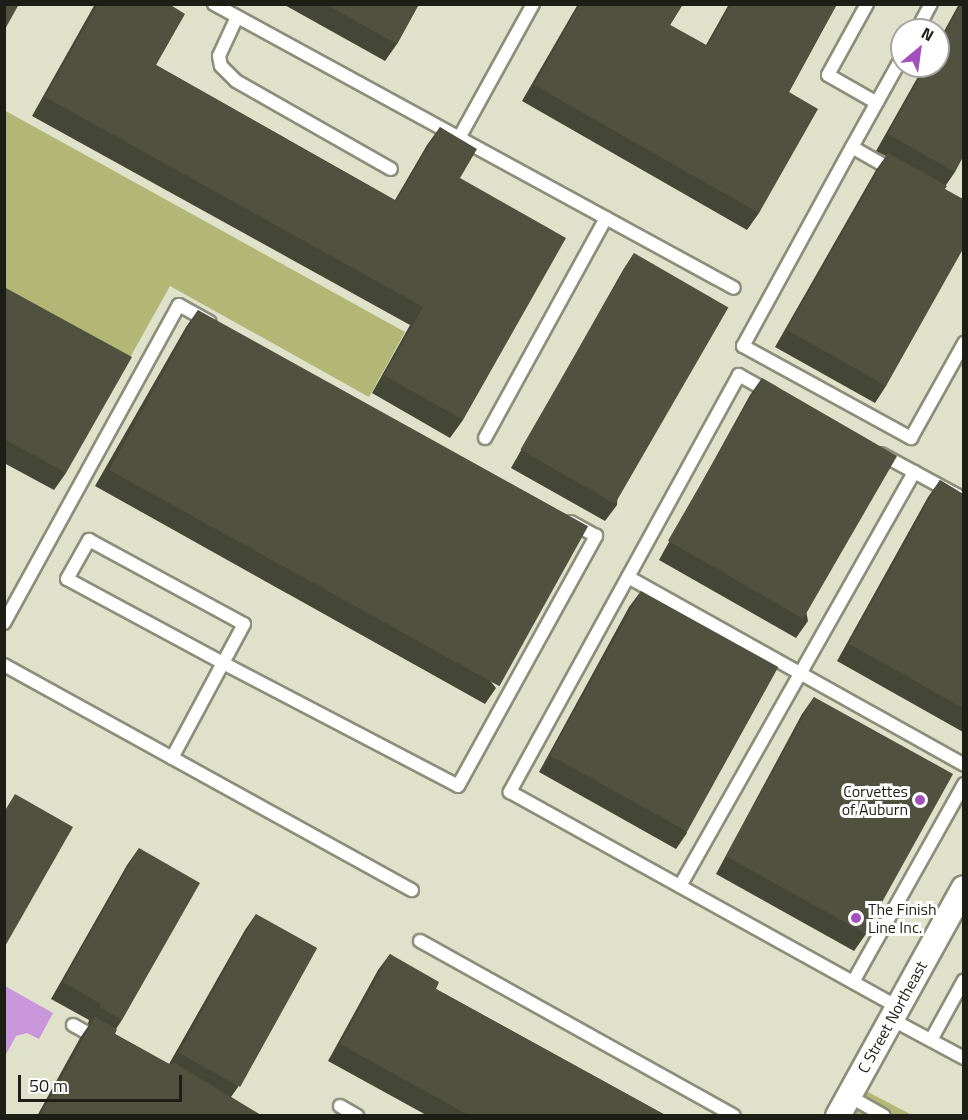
<!DOCTYPE html>
<html>
<head>
<meta charset="utf-8">
<style>
	body { margin:0 }
	#map { position:relative; width:968px; height:1120px; overflow:hidden; background:#dfe1cb; font-family:"Titillium Web",sans-serif }
	div>[style] { position:absolute }
	.green>* { inset:0; background:#b3b776 }
	.water>* { inset:0; background:#c996db }
	.roads { filter:drop-shadow(2px 0 #8c8e79) drop-shadow(-2px 0 #8c8e79) drop-shadow(0 2px #8c8e79) drop-shadow(0 -2px #8c8e79) }
	.service>* { height:12px; margin:-6px; padding:0 6px; transform-origin:6px; border-radius:6px; background:#fff }
	.minor>* { height:24px; margin:-12px; padding:0 12px; transform-origin:12px; border-radius:12px; background:#fff }
	.wall>* { inset:0; background:#454736 }
	.building>* { inset:0; background:#50523f; transform-origin:0 0 }
	.dots>* { width:16px; height:16px; translate:-50% -50%; box-sizing:border-box; border:3px solid #fff; border-radius:50% }
	span { translate:-50% -50%; white-space:nowrap; text-align:center; line-height:1.15; -webkit-text-stroke:6px #fff; paint-order:stroke }
	.poi-label { font-size:16px; color:#1d1e15 }
	.right { translate:-100% -50%; text-align:right }
	.left { translate:0 -50%; text-align:left }
	.street-label { font-size:16px; color:#1d1e15 }
	.frame { position:absolute; inset:0; border:6px solid #1d1e15; pointer-events:none }
	.north { position:absolute; left:890px; top:18px; width:60px; height:60px; box-sizing:border-box; background:#fff; border:2px solid #a5a5a1; border-radius:50%; rotate:29deg; font-size:16px; font-weight:700; line-height:24px; text-align:center; color:#1d1e15 }
	.north::after { content:''; display:block; margin:auto; width:21px; height:27px; background:#a350bf; clip-path:polygon(50% 0,100% 100%,50% 72%,0 100%) }
	.scale { position:absolute; left:18px; top:1075px; width:164px; height:27px; box-sizing:border-box; border:3px solid #1d1e15; border-top:0; padding-left:8px; font-size:18px; line-height:21px; white-space:nowrap; color:#1d1e15; -webkit-text-stroke:4px #fff; paint-order:stroke }
</style>
</head>
<body>
<div id="map">
	<div class="green">
		<div style="clip-path:polygon(4px 110px,405px 332px,369px 397px,170px 286px,122px 372px,5px 307px)"></div>
		<div style="clip-path:polygon(866px 1091px,912px 1115px,853px 1116px)"></div>
	</div>
	<div class="water">
		<div style="clip-path:polygon(5px 986px,53px 1013px,39px 1039px,27px 1033px,16px 1036px,5px 1056px)"></div>
	</div>
	<div class="roads">
		<div class="service">
			<div style="left:214px;top:4px;width:592px;rotate:28.64deg"></div>
			<div style="left:867px;top:4px;width:81px;rotate:118.8deg"></div>
			<div style="left:828px;top:75px;width:56px;rotate:29.7deg"></div>
			<div style="left:237px;top:17px;width:43px;rotate:114.8deg"></div>
			<div style="left:219px;top:56px;width:10px;rotate:79deg"></div>
			<div style="left:221px;top:66px;width:21px;rotate:45deg"></div>
			<div style="left:236px;top:81px;width:178px;rotate:29.6deg"></div>
			<div style="left:917px;top:30px;width:30px;rotate:-62deg"></div>
			<div style="left:459px;top:138px;width:153px;rotate:-61.1deg"></div>
			<div style="left:852px;top:147px;width:103px;rotate:-60.9deg"></div>
			<div style="left:894px;top:171px;width:48px;rotate:-150.3deg"></div>
			<div style="left:852px;top:147px;width:227px;rotate:118.7deg"></div>
			<div style="left:743px;top:346px;width:192px;rotate:28.7deg"></div>
			<div style="left:911px;top:438px;width:109px;rotate:-60.8deg"></div>
			<div style="left:771px;top:393px;width:37px;rotate:-151deg"></div>
			<div style="left:739px;top:375px;width:476px;rotate:118.8deg"></div>
			<div style="left:510px;top:792px;width:444px;rotate:29deg"></div>
			<div style="left:485px;top:438px;width:251px;rotate:-61.2deg"></div>
			<div style="left:881px;top:454px;width:94px;rotate:28.5deg"></div>
			<div style="left:628px;top:577px;width:385px;rotate:29.2deg"></div>
			<div style="left:4px;top:623px;width:363px;rotate:-61.2deg"></div>
			<div style="left:179px;top:305px;width:35px;rotate:29deg"></div>
			<div style="left:4px;top:665px;width:466px;rotate:28.9deg"></div>
			<div style="left:172px;top:758px;width:108px;rotate:-61.8deg"></div>
			<div style="left:223px;top:663px;width:177px;rotate:-151.7deg"></div>
			<div style="left:67px;top:579px;width:45px;rotate:-60.6deg"></div>
			<div style="left:89px;top:540px;width:176px;rotate:28.5deg"></div>
			<div style="left:244px;top:624px;width:44px;rotate:118.3deg"></div>
			<div style="left:223px;top:663px;width:265px;rotate:27.6deg"></div>
			<div style="left:458px;top:786px;width:286px;rotate:-61.1deg"></div>
			<div style="left:596px;top:536px;width:29px;rotate:-151deg"></div>
			<div style="left:680px;top:886px;width:476px;rotate:-60.5deg"></div>
			<div style="left:420px;top:941px;width:359px;rotate:29.1deg"></div>
			<div style="left:853px;top:982px;width:227px;rotate:-60.7deg"></div>
			<div style="left:891px;top:1019px;width:83px;rotate:28.1deg"></div>
			<div style="left:73px;top:1025px;width:29px;rotate:29deg"></div>
			<div style="left:931px;top:1040px;width:68px;rotate:-61.2deg"></div>
			<div style="left:849px;top:1096px;width:40px;rotate:29.7deg"></div>
			<div style="left:340px;top:1106px;width:20px;rotate:30deg"></div>
		</div>
		<div class="minor">
			<div style="left:838px;top:1116px;width:260px;rotate:-61.1deg"></div>
		</div>
	</div>
	<div class="wall">
		<div style="clip-path:polygon(95px 4px,169px 4px,156px 65px,395px 200px,427px 145px,440px 127px,460px 178px,463px 420px,450px 438px,372px 393px,410px 325px,32px 116px)"></div>
		<div style="clip-path:polygon(283px 4px,419px 4px,397px 44px,385px 61px)"></div>
		<div style="clip-path:polygon(578px 4px,683px 4px,670px 25px,706px 45px,729px 4px,837px 4px,789px 92px,759px 213px,747px 230px,522px 101px)"></div>
		<div style="clip-path:polygon(959px 4px,963px 4px,955px 172px,946px 185px,886px 386px,875px 403px,775px 347px,876px 170px,886px 156px,876px 151px,924px 66px,938px 66px,938px 42px)"></div>
		<div style="clip-path:polygon(634px 253px,617px 505px,605px 521px,511px 468px,623px 270px)"></div>
		<div style="clip-path:polygon(4px 287px,66px 473px,54px 490px,4px 463px)"></div>
		<div style="clip-path:polygon(198px 310px,496px 688px,485px 704px,95px 486px,186px 327px)"></div>
		<div style="clip-path:polygon(762px 378px,808px 621px,796px 638px,659px 560px,750px 395px)"></div>
		<div style="clip-path:polygon(940px 480px,963px 494px,963px 732px,837px 661px,928px 497px)"></div>
		<div style="clip-path:polygon(641px 591px,687px 833px,676px 849px,539px 772px,629px 607px)"></div>
		<div style="clip-path:polygon(814px 697px,866px 934px,854px 951px,716px 874px,802px 714px)"></div>
		<div style="clip-path:polygon(139px 848px,122px 1020px,116px 1029px,115px 1034px,169px 1064px,245px 930px,256px 914px,238px 1087px,231px 1097px,260px 1116px,37px 1116px,80px 1038px,89px 1025px,88px 1024px,89px 1020px,51px 999px,127px 865px)"></div>
		<div style="clip-path:polygon(390px 954px,436px 989px,667px 1116px,428px 1116px,328px 1061px,378px 970px)"></div>
	</div>
	<div class="building">
		<div style="clip-path:polygon(4px 4px,19px 4px,4px 31px)"></div>
		<div style="clip-path:polygon(98px 4px,169px 4px,185px 14px,156px 65px,396px 201px,440px 127px,477px 149px,460px 178px,566px 238px,463px 420px,384px 375px,423px 307px,45px 97px)"></div>
		<div style="clip-path:polygon(325px 4px,419px 4px,397px 44px)"></div>
		<div style="clip-path:polygon(580px 4px,683px 4px,670px 25px,708px 46px,731px 4px,837px 4px,789px 92px,818px 109px,759px 213px,534px 85px)"></div>
		<div style="clip-path:polygon(961px 4px,963px 4px,963px 157px,955px 172px,888px 134px,926px 66px,938px 66px,938px 46px)"></div>
		<div style="clip-path:polygon(888px 153px,947px 186px,945px 189px,963px 199px,963px 249px,886px 386px,787px 330px)"></div>
		<div style="left:634px;top:253px;width:109px;height:227px;rotate:30deg"></div>
		<div style="clip-path:polygon(4px 287px,132px 357px,66px 473px,4px 439px)"></div>
		<div style="left:198px;top:310px;width:446px;height:183px;rotate:29deg"></div>
		<div style="left:762px;top:378px;width:156px;height:188px;rotate:30deg"></div>
		<div style="clip-path:polygon(940px 480px,963px 494px,963px 708px,849px 644px)"></div>
		<div style="left:641px;top:591px;width:157px;height:188px;rotate:29deg"></div>
		<div style="left:814px;top:697px;width:159px;height:182px;rotate:29deg"></div>
		<div style="clip-path:polygon(15px 794px,73px 827px,4px 948px,4px 812px)"></div>
		<div style="clip-path:polygon(139px 848px,200px 883px,122px 1020px,99px 1007px,101px 1004px,63px 982px)"></div>
		<div style="left:256px;top:914px;width:70px;height:159px;rotate:29deg"></div>
		<div style="clip-path:polygon(390px 954px,439px 982px,436px 989px,667px 1116px,470px 1116px,340px 1044px)"></div>
		<div style="clip-path:polygon(95px 1017px,117px 1029px,115px 1034px,171px 1065px,173px 1062px,261px 1115px,260px 1116px,40px 1116px)"></div>
	</div>
	<div class="dots">
		<div style="left:920px;top:800px;background:#a350bf"></div>
		<div style="left:856px;top:918px;background:#a350bf"></div>
	</div>
	<div class="poi-label">
		<span class="right" style="left:908px;top:800px">Corvettes<br>of Auburn</span>
		<span class="left" style="left:868px;top:918px">The Finish<br>Line Inc.</span>
	</div>
	<div class="street-label">
		<span style="left:892px;top:1017px;rotate:-61deg">C Street Northeast</span>
	</div>
	<div class="frame"></div>
	<div class="north">N</div>
	<div class="scale">50 m</div>
</div>
</body>
</html>
